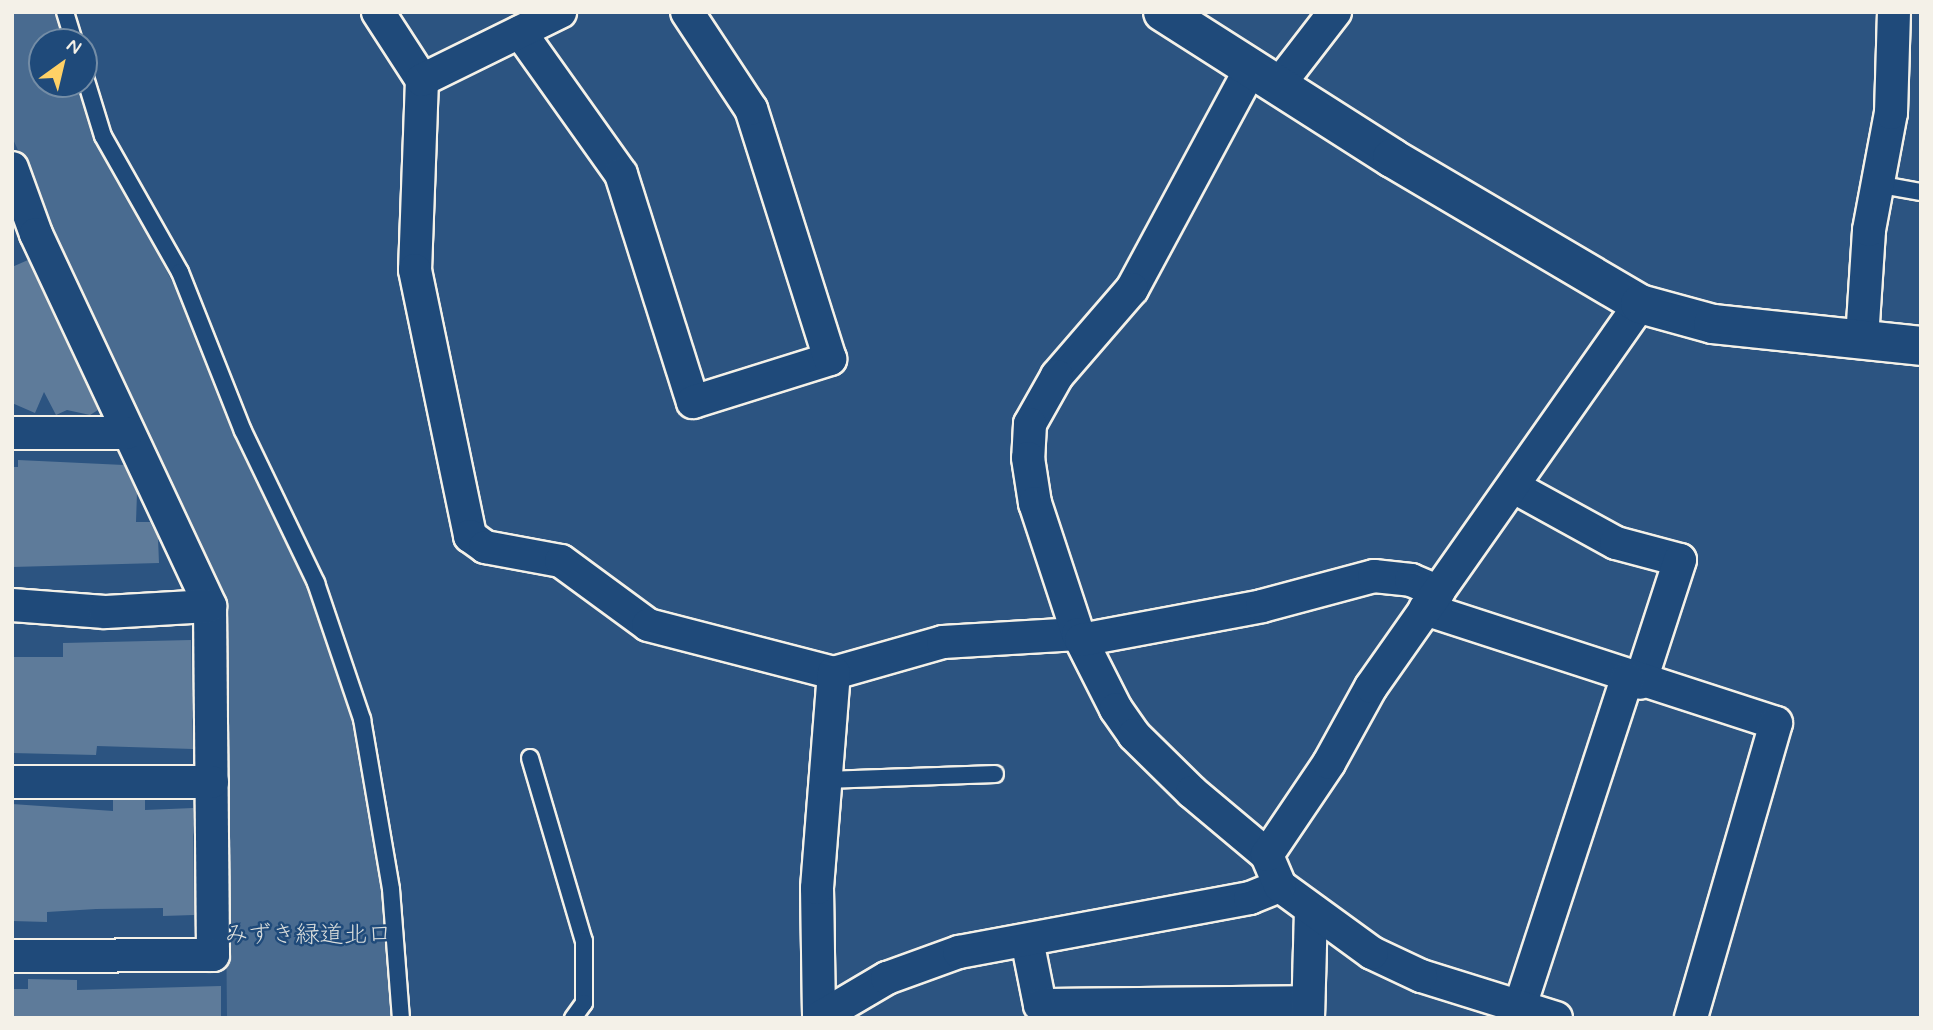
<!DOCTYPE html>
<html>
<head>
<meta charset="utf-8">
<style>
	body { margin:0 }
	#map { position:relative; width:1933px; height:1030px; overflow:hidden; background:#2c5481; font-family:Mynerve,"Klee One",sans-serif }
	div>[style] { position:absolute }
	.green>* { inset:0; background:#496b90 }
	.building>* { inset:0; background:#5e7b9a }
	.roads { filter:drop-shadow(2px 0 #f4f1e8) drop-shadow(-2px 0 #f4f1e8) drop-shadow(0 2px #f4f1e8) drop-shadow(0 -2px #f4f1e8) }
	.lane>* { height:16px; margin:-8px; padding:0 8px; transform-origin:8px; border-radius:8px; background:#1f4a7a }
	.street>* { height:32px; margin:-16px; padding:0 16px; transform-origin:16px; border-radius:16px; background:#1f4a7a }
	.secondary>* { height:38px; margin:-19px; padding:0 19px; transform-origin:19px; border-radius:19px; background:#1f4a7a }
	span { translate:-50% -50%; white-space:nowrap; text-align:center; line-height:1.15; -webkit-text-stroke:5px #1f4a7a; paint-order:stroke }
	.park-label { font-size:24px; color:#dadddb }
	.frame { position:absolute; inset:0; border:14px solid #f4f1e8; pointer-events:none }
	.north { position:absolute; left:28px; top:28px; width:70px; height:70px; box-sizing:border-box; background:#1f4a7a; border:2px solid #748da6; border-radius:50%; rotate:34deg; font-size:19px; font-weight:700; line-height:28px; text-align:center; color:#f4f1e8 }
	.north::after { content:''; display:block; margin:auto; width:24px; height:32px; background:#ffd166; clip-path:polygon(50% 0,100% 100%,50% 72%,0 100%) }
</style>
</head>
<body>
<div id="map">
	<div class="green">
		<div style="clip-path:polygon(12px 12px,57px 12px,66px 42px,42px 42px,42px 84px,79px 84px,94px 127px,194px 325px,306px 579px,353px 721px,386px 903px,393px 1018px,227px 1018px,223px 603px,12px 137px)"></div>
	</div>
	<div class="building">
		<div style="clip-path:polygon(28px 260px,98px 410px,90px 415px,67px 410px,56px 415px,44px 392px,35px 413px,12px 403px,12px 267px)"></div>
		<div style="clip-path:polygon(18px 460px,124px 465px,137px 493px,136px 522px,150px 522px,158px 538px,159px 563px,12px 567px,12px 467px,18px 467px)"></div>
		<div style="clip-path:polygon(191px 640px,193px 749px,97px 746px,96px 755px,12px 753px,12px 657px,63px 657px,63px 643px)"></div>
		<div style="clip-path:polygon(113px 800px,145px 800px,145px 810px,193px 808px,194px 915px,163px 916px,163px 908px,96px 909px,47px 912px,47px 922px,12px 921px,12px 804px,113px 811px)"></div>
		<div style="clip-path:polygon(28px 979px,77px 980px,77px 990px,221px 986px,221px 1018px,12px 1018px,12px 989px,28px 989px)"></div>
	</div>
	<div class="roads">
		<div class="lane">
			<div style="left:65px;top:12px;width:31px;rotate:73deg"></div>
			<div style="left:84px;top:74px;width:65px;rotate:73deg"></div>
			<div style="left:103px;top:136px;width:156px;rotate:60.5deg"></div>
			<div style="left:180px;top:272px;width:171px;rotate:68.4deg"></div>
			<div style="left:243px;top:431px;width:169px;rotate:64.3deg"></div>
			<div style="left:316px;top:583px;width:144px;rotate:71.3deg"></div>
			<div style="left:362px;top:719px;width:172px;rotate:80.3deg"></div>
			<div style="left:391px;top:889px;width:129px;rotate:85.6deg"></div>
			<div style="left:1876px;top:184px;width:46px;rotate:10.1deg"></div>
			<div style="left:530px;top:758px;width:191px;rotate:73.6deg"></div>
			<div style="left:584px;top:941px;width:62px;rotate:90deg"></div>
			<div style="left:584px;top:1003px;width:19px;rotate:126deg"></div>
			<div style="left:826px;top:780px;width:169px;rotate:-2deg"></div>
		</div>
		<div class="street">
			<div style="left:378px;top:12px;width:81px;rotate:57.1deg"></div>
			<div style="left:422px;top:80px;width:190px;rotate:92.1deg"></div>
			<div style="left:415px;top:270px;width:272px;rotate:78.3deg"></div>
			<div style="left:470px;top:536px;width:19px;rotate:36deg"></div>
			<div style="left:485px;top:547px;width:77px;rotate:10.4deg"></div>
			<div style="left:561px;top:561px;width:108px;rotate:36.3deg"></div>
			<div style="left:648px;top:625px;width:192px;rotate:14.5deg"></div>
			<div style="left:834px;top:673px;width:113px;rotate:-15.9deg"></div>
			<div style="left:943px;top:642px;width:135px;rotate:-3.4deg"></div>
			<div style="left:520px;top:32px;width:174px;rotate:54.6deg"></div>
			<div style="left:621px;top:174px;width:239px;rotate:72.5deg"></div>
			<div style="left:693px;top:402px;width:144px;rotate:-17.4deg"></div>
			<div style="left:830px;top:359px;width:262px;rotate:-107.5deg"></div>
			<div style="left:751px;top:109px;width:116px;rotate:-123.4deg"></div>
			<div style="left:1250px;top:70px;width:249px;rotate:118.3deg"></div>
			<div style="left:1132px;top:289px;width:115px;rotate:130.8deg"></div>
			<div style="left:1057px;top:376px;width:55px;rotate:119.4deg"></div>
			<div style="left:1030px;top:424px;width:34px;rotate:93deg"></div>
			<div style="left:1028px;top:458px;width:46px;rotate:81.2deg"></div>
			<div style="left:1035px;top:503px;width:138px;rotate:71.8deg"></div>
			<div style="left:1078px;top:634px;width:84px;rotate:63.1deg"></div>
			<div style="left:1116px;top:709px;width:32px;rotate:55deg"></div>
			<div style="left:1134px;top:735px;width:81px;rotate:44.5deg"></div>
			<div style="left:1192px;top:792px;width:98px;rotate:40deg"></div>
			<div style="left:422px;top:80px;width:154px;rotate:-26.2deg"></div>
			<div style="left:1277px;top:87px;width:95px;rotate:-52.3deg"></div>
			<div style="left:12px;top:168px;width:70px;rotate:70deg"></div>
			<div style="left:36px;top:234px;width:411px;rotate:64.9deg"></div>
			<div style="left:210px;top:606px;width:349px;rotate:89.5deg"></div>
			<div style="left:213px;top:955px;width:201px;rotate:179.7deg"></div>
			<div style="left:1862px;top:339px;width:109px;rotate:-86.3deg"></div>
			<div style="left:1869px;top:230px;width:119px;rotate:-79.4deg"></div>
			<div style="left:1891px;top:113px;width:101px;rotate:-88.3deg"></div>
			<div style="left:12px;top:433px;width:115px"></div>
			<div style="left:1514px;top:487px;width:116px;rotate:28.8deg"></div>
			<div style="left:1616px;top:543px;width:66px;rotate:14.9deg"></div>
			<div style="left:1680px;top:560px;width:129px;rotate:108deg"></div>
			<div style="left:12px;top:605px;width:93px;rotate:4.3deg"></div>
			<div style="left:105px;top:612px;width:105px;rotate:-3.3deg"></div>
			<div style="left:1425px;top:609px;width:369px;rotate:18deg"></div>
			<div style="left:1776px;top:723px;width:307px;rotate:106.1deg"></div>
			<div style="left:1081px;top:640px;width:184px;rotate:-10.6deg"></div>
			<div style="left:1262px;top:606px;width:116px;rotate:-15deg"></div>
			<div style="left:1374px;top:576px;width:37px;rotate:6deg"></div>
			<div style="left:1411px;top:580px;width:30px;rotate:23deg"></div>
			<div style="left:12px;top:782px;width:200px"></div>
			<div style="left:1027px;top:940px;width:66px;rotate:78.7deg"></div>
			<div style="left:1040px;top:1005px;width:268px;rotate:-0.6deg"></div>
			<div style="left:1520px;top:1006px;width:344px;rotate:-71.9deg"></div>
			<div style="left:819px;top:1015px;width:127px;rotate:-90.9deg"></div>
			<div style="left:817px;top:888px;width:216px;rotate:-85.5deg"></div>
			<div style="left:819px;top:1018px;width:79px;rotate:-30.5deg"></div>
			<div style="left:887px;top:978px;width:77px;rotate:-19.9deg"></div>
			<div style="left:959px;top:952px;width:296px;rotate:-10.5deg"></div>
			<div style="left:1250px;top:898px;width:32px;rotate:-22deg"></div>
			<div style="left:1308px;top:1018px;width:106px;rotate:-88.4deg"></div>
			<div style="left:1556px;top:1018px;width:141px;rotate:-162.7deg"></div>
			<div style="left:1421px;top:976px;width:54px;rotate:-154.9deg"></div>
			<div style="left:1372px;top:953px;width:114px;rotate:-143.9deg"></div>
			<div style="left:1280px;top:886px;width:34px;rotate:-113deg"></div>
			<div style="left:1267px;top:855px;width:111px;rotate:-56deg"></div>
			<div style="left:1329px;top:763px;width:87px;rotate:-61.1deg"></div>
			<div style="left:1371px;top:687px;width:468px;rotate:-54.9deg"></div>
		</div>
		<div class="secondary">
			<div style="left:1163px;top:12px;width:272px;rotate:32.5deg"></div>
			<div style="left:1392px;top:158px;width:288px;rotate:30.5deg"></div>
			<div style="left:1640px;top:304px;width:76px;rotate:15.3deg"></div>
			<div style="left:1713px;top:324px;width:209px;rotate:6deg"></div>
		</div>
	</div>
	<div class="park-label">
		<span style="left:308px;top:936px">みずき緑道北口</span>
	</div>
	<div class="frame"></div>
	<div class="north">N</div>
</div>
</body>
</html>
